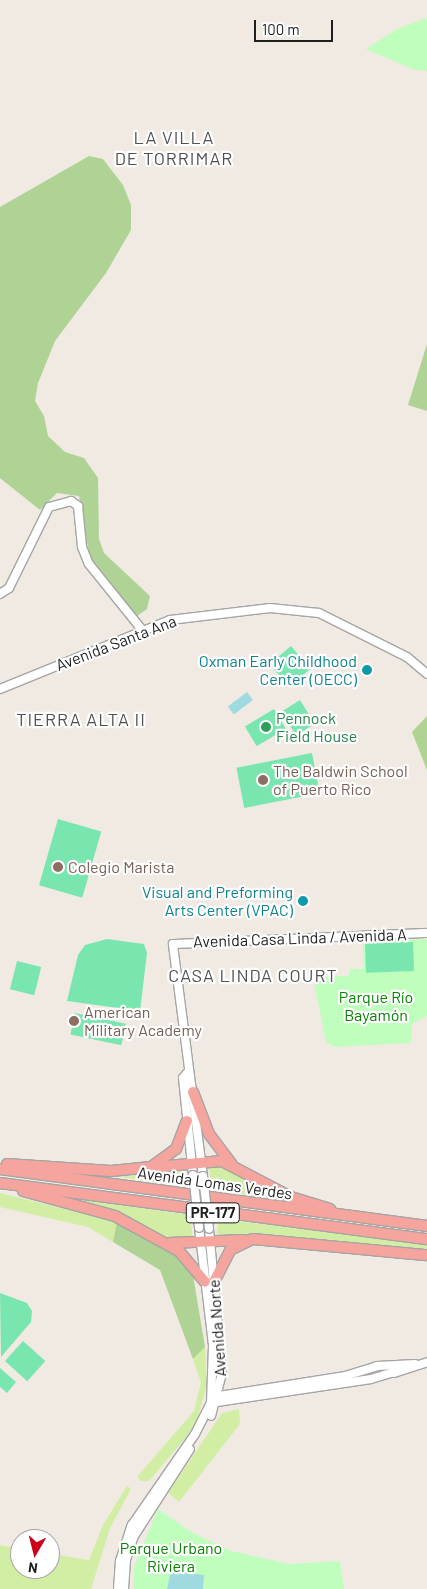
<!DOCTYPE html>
<html>
<head>
<meta charset="utf-8">
<style>
	body { margin:0 }
	#map { position:relative; width:427px; height:1589px; overflow:hidden; background:#f0eae3; font-family:Barlow,sans-serif }
	div>[style] { position:absolute }
	.grass>* { inset:0; background:#d2eea4 }
	.forest>* { inset:0; background:#aed394 }
	.park>* { inset:0; background:#bffebc }
	.pitch>* { inset:0; background:#7ae6af; transform-origin:0 0 }
	.water>* { inset:0; background:#9fdae1; transform-origin:0 0 }
	.roads { filter:drop-shadow(1px 0 #a5a5a5) drop-shadow(-1px 0 #a5a5a5) drop-shadow(0 1px #a5a5a5) drop-shadow(0 -1px #a5a5a5) }
	.tertiary>* { height:8px; margin:-4px; padding:0 4px; transform-origin:4px; border-radius:4px; background:#fff }
	.trunk>* { height:10px; margin:-5px; padding:0 5px; transform-origin:5px; border-radius:5px; background:#f6a59e }
	.bridges { filter:drop-shadow(1px 0 #a5a5a5) drop-shadow(-1px 0 #a5a5a5) drop-shadow(0 1px #a5a5a5) drop-shadow(0 -1px #a5a5a5) }
	.tertiary-bridge>* { height:8px; margin:-4px; padding:0 4px; transform-origin:4px; border-radius:4px; background:#fff }
	.dots>* { width:14px; height:14px; translate:-50% -50%; box-sizing:border-box; border:2px solid #fff; border-radius:50% }
	span { translate:-50% -50%; white-space:nowrap; text-align:center; line-height:1.15; -webkit-text-stroke:4.5px #fff; paint-order:stroke }
	.shield-label span { padding:1px 4px; background:#fff; border:1px solid; border-radius:4px; -webkit-text-stroke-width:0 }
	.shield-label { font-size:15px; color:#1e1e1e; font-weight:700 }
	.street-label { font-size:16px; color:#1e1e1e }
	.culture-label { font-size:16px; color:#0d838f }
	.right { translate:-100% -50%; text-align:right }
	.leisure-label { font-size:16px; color:#27864d }
	.left { translate:0 -50%; text-align:left }
	.education-label { font-size:16px; color:#785e54 }
	.park-label { font-size:16px; color:#078502 }
	.neighbourhood-label { font-size:18px; color:#515151; letter-spacing:1px }
	.north { position:absolute; left:10px; top:1529px; width:50px; height:50px; box-sizing:border-box; background:#fff; border:1px solid #a5a5a5; border-radius:50%; rotate:188deg; font-size:14px; font-weight:700; line-height:20px; text-align:center; color:#1e1e1e }
	.north::after { content:''; display:block; margin:auto; width:18px; height:22px; background:#cc0018; clip-path:polygon(50% 0,100% 100%,50% 72%,0 100%) }
	.scale { position:absolute; left:254px; top:20px; width:79px; height:22px; box-sizing:border-box; border:2px solid #1e1e1e; border-top:0; padding-left:6px; font-size:15px; line-height:18px; white-space:nowrap; color:#1e1e1e; -webkit-text-stroke:4px #fff; paint-order:stroke }
</style>
</head>
<body>
<div id="map">
	<div class="grass">
		<div style="clip-path:polygon(209px 1164px,227px 1167px,284px 1200px,211px 1189px)"></div>
		<div style="clip-path:polygon(185px 1167px,187px 1186px,88px 1173px)"></div>
		<div style="clip-path:polygon(0 1193px,117px 1222px,113px 1242px,88px 1227px,0 1207px)"></div>
		<div style="clip-path:polygon(68px 1198px,190px 1215px,193px 1240px,174px 1241px)"></div>
		<div style="clip-path:polygon(219px 1219px,427px 1244px,427px 1250px,266px 1236px,216px 1238px)"></div>
		<div style="clip-path:polygon(205px 1347px,207px 1384px,198px 1417px,187px 1436px,149px 1481px,141px 1481px,137px 1477px,194px 1411px,201px 1382px,193px 1359px)"></div>
		<div style="clip-path:polygon(239px 1409px,240px 1424px,179px 1502px,168px 1493px,222px 1413px)"></div>
		<div style="clip-path:polygon(127px 1486px,131px 1489px,110px 1528px,91px 1589px,0 1589px,0 1545px,20px 1549px,20px 1569px,50px 1569px,50px 1554px,89px 1560px,103px 1525px)"></div>
	</div>
	<div class="forest">
		<div style="clip-path:polygon(89px 156px,103px 159px,123px 185px,131px 205px,131px 230px,106px 273px,55px 341px,38px 383px,35px 401px,44px 416px,48px 436px,65px 452px,84px 458px,98px 478px,99px 539px,104px 553px,150px 596px,147px 609px,137px 616px,90px 559px,79px 496px,57px 493px,40px 510px,0 478px,0 207px)"></div>
		<div style="clip-path:polygon(427px 344px,427px 411px,408px 405px)"></div>
		<div style="clip-path:polygon(427px 716px,427px 770px,412px 732px)"></div>
		<div style="clip-path:polygon(117px 1222px,181px 1258px,193px 1275px,205px 1347px,193px 1359px,160px 1270px,113px 1242px)"></div>
	</div>
	<div class="park">
		<div style="clip-path:polygon(427px 18px,427px 71px,412px 69px,366px 49px,397px 29px)"></div>
		<div style="clip-path:polygon(427px 939px,427px 1016px,412px 1024px,411px 1043px,335px 1047px,326px 1042px,313px 977px,349px 976px,350px 969px,364px 969px,363px 942px)"></div>
		<div style="clip-path:polygon(158px 1509px,191px 1532px,231px 1551px,289px 1564px,340px 1561px,344px 1589px,133px 1589px,134px 1567px)"></div>
	</div>
	<div class="pitch">
		<div style="left:291px;top:646px;width:30px;height:28px;rotate:50deg"></div>
		<div style="left:300px;top:700px;width:28px;height:22px;rotate:58deg"></div>
		<div style="left:274px;top:709px;width:23px;height:34px;rotate:59deg"></div>
		<div style="left:312px;top:753px;width:41px;height:77px;rotate:79deg"></div>
		<div style="left:58px;top:819px;width:45px;height:69px;rotate:16deg"></div>
		<div style="clip-path:polygon(107px 939px,144px 944px,147px 953px,140px 1011px,67px 1001px,78px 955px,85px 945px)"></div>
		<div style="left:413px;top:942px;width:29px;height:48px;rotate:88deg"></div>
		<div style="left:17px;top:961px;width:25px;height:29px;rotate:14deg"></div>
		<div style="left:75px;top:1013px;width:52px;height:22px;rotate:12deg"></div>
		<div style="clip-path:polygon(0 1293px,27px 1303px,32px 1311px,31px 1322px,1px 1357px)"></div>
		<div style="left:23px;top:1341px;width:30px;height:27px;rotate:42deg"></div>
		<div style="clip-path:polygon(0 1368px,16px 1382px,7px 1393px,0 1387px)"></div>
	</div>
	<div class="water">
		<div style="left:247px;top:692px;width:10px;height:24px;rotate:53deg"></div>
		<div style="clip-path:polygon(177px 1571px,204px 1575px,203px 1589px,167px 1589px,170px 1575px)"></div>
	</div>
	<div class="roads">
		<div class="tertiary">
			<div style="left:0;top:594px;width:11px;rotate:-34deg"></div>
			<div style="left:9px;top:588px;width:90px;rotate:-63.7deg"></div>
			<div style="left:49px;top:507px;width:23px;rotate:-15deg"></div>
			<div style="left:71px;top:501px;width:9px;rotate:36deg"></div>
			<div style="left:78px;top:506px;width:41px;rotate:84.4deg"></div>
			<div style="left:82px;top:547px;width:18px;rotate:68deg"></div>
			<div style="left:89px;top:564px;width:86px;rotate:51.1deg"></div>
			<div style="left:0;top:689px;width:183px;rotate:-22.1deg"></div>
			<div style="left:170px;top:620px;width:101px;rotate:-6.8deg"></div>
			<div style="left:270px;top:608px;width:49px;rotate:5.8deg"></div>
			<div style="left:319px;top:613px;width:98px;rotate:26.6deg"></div>
			<div style="left:407px;top:657px;width:26px;rotate:40deg"></div>
			<div style="left:187px;top:1073px;width:6px;rotate:129deg"></div>
			<div style="left:183px;top:1078px;width:98px;rotate:84.1deg"></div>
			<div style="left:203px;top:1176px;width:234px;rotate:-97.4deg"></div>
			<div style="left:173px;top:944px;width:254px;rotate:-2.5deg"></div>
			<div style="left:209px;top:1229px;width:145px;rotate:84.8deg"></div>
			<div style="left:222px;top:1373px;width:44px;rotate:104.3deg"></div>
			<div style="left:394px;top:1373px;width:35px;rotate:-18deg"></div>
			<div style="left:219px;top:1396px;width:128px;rotate:-9deg"></div>
			<div style="left:345px;top:1376px;width:34px;rotate:-17deg"></div>
			<div style="left:377px;top:1366px;width:38px;rotate:-3deg"></div>
			<div style="left:217px;top:1402px;width:156px;rotate:-8.5deg"></div>
			<div style="left:371px;top:1379px;width:27px;rotate:-17deg"></div>
			<div style="left:118px;top:1589px;width:28px;rotate:-86deg"></div>
			<div style="left:120px;top:1561px;width:38px;rotate:-72deg"></div>
			<div style="left:132px;top:1525px;width:111px;rotate:-55.3deg"></div>
			<div style="left:195px;top:1434px;width:35px;rotate:-63deg"></div>
			<div style="left:211px;top:1403px;width:58px;rotate:-88deg"></div>
			<div style="left:213px;top:1345px;width:118px;rotate:-96.8deg"></div>
			<div style="left:124px;top:1589px;width:29px;rotate:-86deg"></div>
			<div style="left:126px;top:1560px;width:25px;rotate:-72deg"></div>
			<div style="left:134px;top:1536px;width:103px;rotate:-57.2deg"></div>
		</div>
		<div class="trunk">
			<div style="left:193px;top:1092px;width:45px;rotate:69.1deg"></div>
			<div style="left:209px;top:1134px;width:38px;rotate:53deg"></div>
			<div style="left:7px;top:1164px;width:104px;rotate:3.9deg"></div>
			<div style="left:111px;top:1171px;width:40px;rotate:-5.7deg"></div>
			<div style="left:151px;top:1167px;width:31px;rotate:-36deg"></div>
			<div style="left:176px;top:1149px;width:30px;rotate:-69deg"></div>
			<div style="left:156px;top:1167px;width:66px;rotate:-5.2deg"></div>
			<div style="left:222px;top:1161px;width:78px;rotate:27.6deg"></div>
			<div style="left:291px;top:1197px;width:41px;rotate:17.1deg"></div>
			<div style="left:0;top:1169px;width:431px;rotate:7.6deg"></div>
			<div style="left:0;top:1183px;width:431px;rotate:7.5deg"></div>
			<div style="left:23px;top:1191px;width:95px;rotate:15.2deg"></div>
			<div style="left:115px;top:1216px;width:73px;rotate:28.7deg"></div>
			<div style="left:179px;top:1251px;width:40px;rotate:50deg"></div>
			<div style="left:169px;top:1243px;width:75px;rotate:-2.3deg"></div>
			<div style="left:214px;top:1282px;width:36px;rotate:-63deg"></div>
			<div style="left:230px;top:1250px;width:25px;rotate:-26deg"></div>
			<div style="left:253px;top:1239px;width:175px;rotate:5.3deg"></div>
		</div>
	</div>
	<div class="bridges">
		<div class="tertiary-bridge">
			<div style="left:193px;top:1175px;width:53px;rotate:83.5deg"></div>
			<div style="left:203px;top:1176px;width:53px;rotate:83.5deg"></div>
		</div>
	</div>
	<div class="dots">
		<div style="left:367px;top:670px;background:#0f9aa8"></div>
		<div style="left:266px;top:727px;background:#2e9e5b"></div>
		<div style="left:263px;top:780px;background:#8d6e63"></div>
		<div style="left:58px;top:867px;background:#8d6e63"></div>
		<div style="left:303px;top:901px;background:#0f9aa8"></div>
		<div style="left:74px;top:1021px;background:#8d6e63"></div>
	</div>
	<div class="shield-label">
		<span style="left:213px;top:1213px">PR-177</span>
	</div>
	<div class="street-label">
		<span style="left:116px;top:643px;rotate:-21deg">Avenida Santa Ana</span>
		<span style="left:300px;top:938px;rotate:-2deg">Avenida Casa Linda / Avenida A</span>
		<span style="left:215px;top:1183px;rotate:8deg">Avenida Lomas Verdes</span>
		<span style="left:217px;top:1328px;rotate:-94deg">Avenida Norte</span>
	</div>
	<div class="culture-label">
		<span class="right" style="left:357px;top:670px">Oxman Early Childhood<br>Center (OECC)</span>
		<span class="right" style="left:293px;top:901px">Visual and Preforming<br>Arts Center (VPAC)</span>
	</div>
	<div class="leisure-label">
		<span class="left" style="left:276px;top:727px">Pennock<br>Field House</span>
	</div>
	<div class="education-label">
		<span class="left" style="left:273px;top:780px">The Baldwin School<br>of Puerto Rico</span>
		<span class="left" style="left:68px;top:867px">Colegio Marista</span>
		<span class="left" style="left:84px;top:1021px">American<br>Military Academy</span>
	</div>
	<div class="park-label">
		<span style="left:376px;top:1006px">Parque Río<br>Bayamón</span>
		<span style="left:171px;top:1557px">Parque Urbano<br>Riviera</span>
	</div>
	<div class="neighbourhood-label">
		<span style="left:174px;top:148px">LA VILLA<br>DE TORRIMAR</span>
		<span style="left:81px;top:719px">TIERRA ALTA II</span>
		<span style="left:253px;top:975px">CASA LINDA COURT</span>
	</div>
	<div class="north">N</div>
	<div class="scale">100 m</div>
</div>
</body>
</html>
